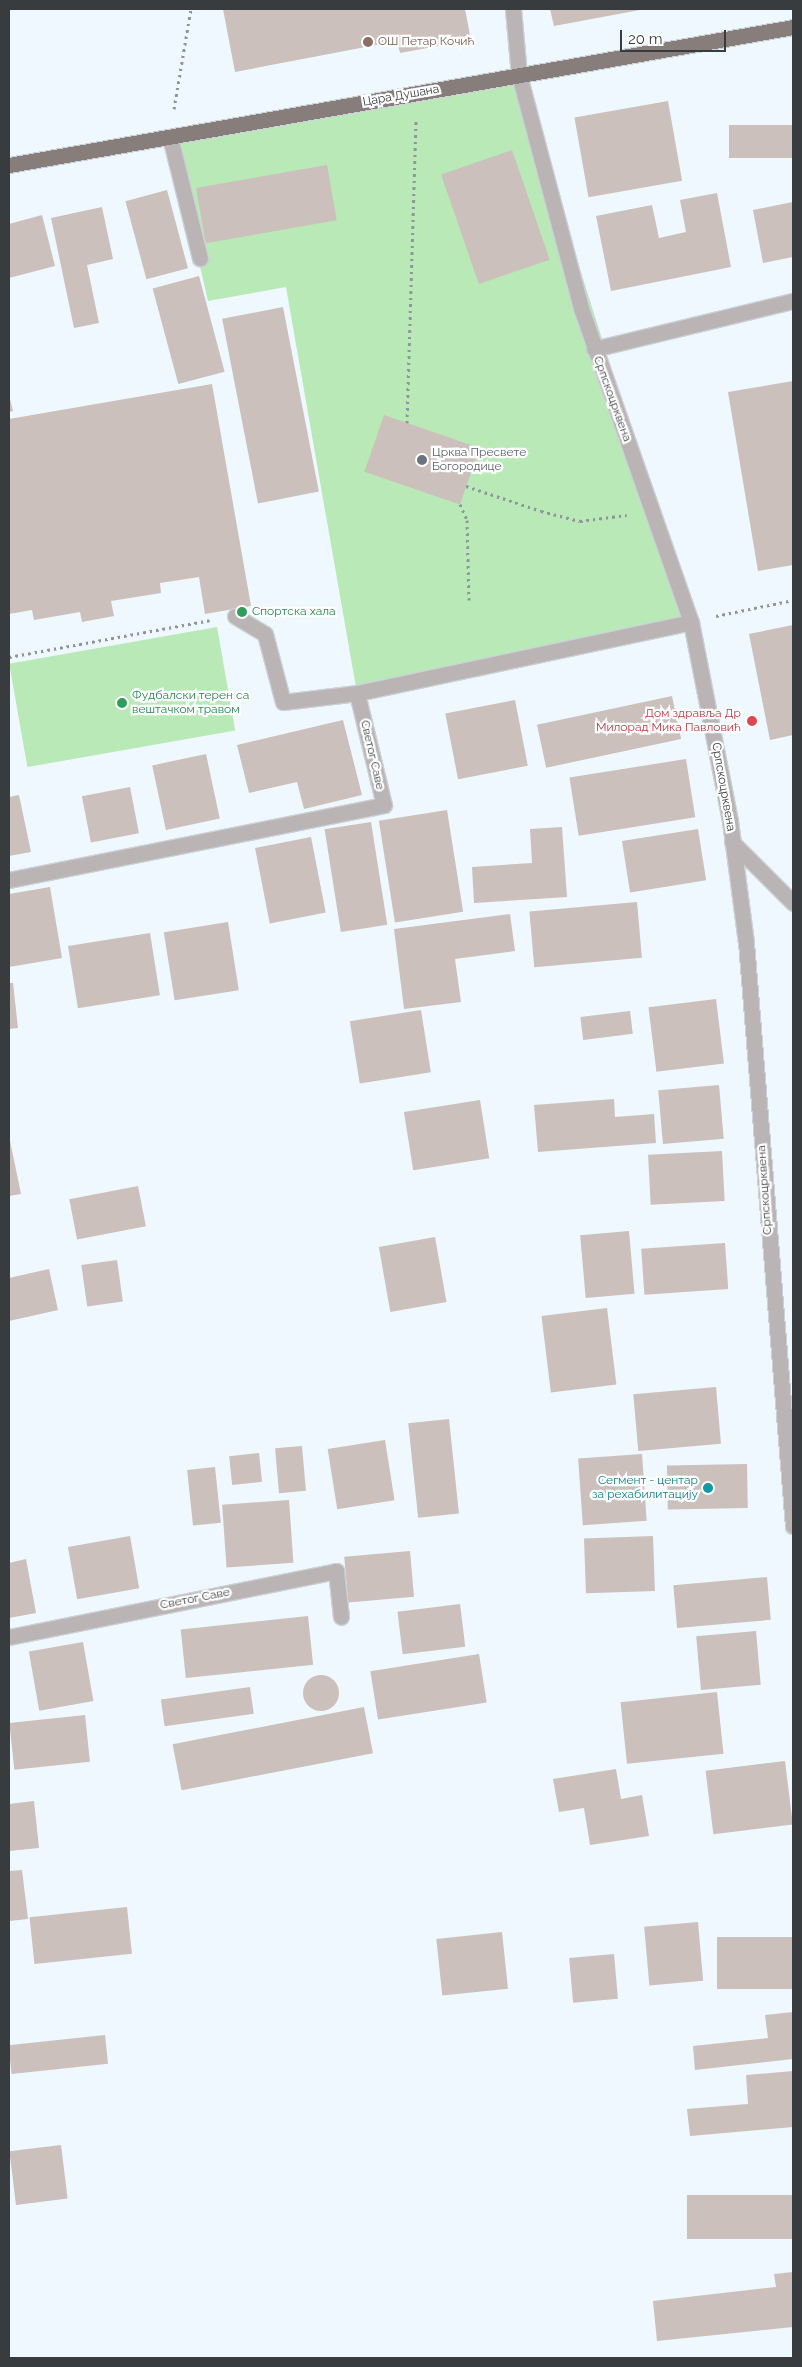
<!DOCTYPE html>
<html>
<head>
<meta charset="utf-8">
<style>
	body { margin:0 }
	#map { position:relative; width:802px; height:2367px; overflow:hidden; background:#eff7ff; font-family:Raleway,sans-serif }
	div>[style] { position:absolute }
	.green>* { inset:0; background:#b8e9b7; transform-origin:0 0 }
	.building>* { inset:0; background:#cbc0bc; transform-origin:0 0 }
	.round { border-radius:50% }
	.path>* { height:3px; margin-top:-1.5px; transform-origin:0; background:repeating-linear-gradient(90deg,#8f959a 0 2.5px,transparent 0 6.5px) }
	.roads { filter:drop-shadow(1px 0 #cbd2d9) drop-shadow(-1px 0 #cbd2d9) drop-shadow(0 1px #cbd2d9) drop-shadow(0 -1px #cbd2d9) }
	.minor>* { height:15px; margin:-7.5px; padding:0 7.5px; transform-origin:7.5px; border-radius:7.5px; background:#bab5b4 }
	.major>* { height:15px; margin:-7.5px; padding:0 7.5px; transform-origin:7.5px; border-radius:7.5px; background:#877e7c }
	.dots>* { width:14px; height:14px; translate:-50% -50%; box-sizing:border-box; border:2px solid #fff; border-radius:50% }
	span { translate:-50% -50%; white-space:nowrap; text-align:center; line-height:1.15; -webkit-text-stroke:4.5px #fff; paint-order:stroke }
	.education-label { font-size:12px; color:#785e54 }
	.left { translate:0 -50%; text-align:left }
	.street-label { font-size:12px; color:#393c3f }
	.worship-label { font-size:12px; color:#5b616d }
	.leisure-label { font-size:12px; color:#27864d }
	.health-label { font-size:12px; color:#be3a42 }
	.right { translate:-100% -50%; text-align:right }
	.culture-label { font-size:12px; color:#0d838f }
	.frame { position:absolute; inset:0; border:10px solid #393c3f; pointer-events:none }
	.scale { position:absolute; left:620px; top:30px; width:106px; height:22px; box-sizing:border-box; border:2px solid #393c3f; border-top:0; padding-left:6px; font-size:15px; line-height:18px; white-space:nowrap; color:#393c3f; -webkit-text-stroke:4px #fff; paint-order:stroke }
</style>
</head>
<body>
<div id="map">
	<div class="green">
		<div style="clip-path:polygon(519px 75px,691px 622px,357px 693px,286px 287px,208px 301px,170px 137px)"></div>
		<div style="left:217px;top:627px;width:105px;height:211px;rotate:80deg"></div>
	</div>
	<div class="building">
		<div style="clip-path:polygon(223px 9px,465px 9px,471px 40px,400px 53px,397px 41px,235px 72px)"></div>
		<div style="clip-path:polygon(550px 9px,640px 9px,640px 10px,554px 26px)"></div>
		<div style="left:668px;top:101px;width:81px;height:95px;rotate:80deg"></div>
		<div style="left:793px;top:125px;width:33px;height:64px;rotate:90deg"></div>
		<div style="left:512px;top:150px;width:116px;height:75px;rotate:71deg"></div>
		<div style="left:327px;top:165px;width:56px;height:133px;rotate:80deg"></div>
		<div style="left:167px;top:190px;width:81px;height:43px;rotate:75deg"></div>
		<div style="clip-path:polygon(717px 193px,731px 267px,611px 291px,596px 216px,652px 205px,659px 238px,686px 232px,680px 200px)"></div>
		<div style="clip-path:polygon(793px 202px,793px 257px,763px 263px,753px 210px)"></div>
		<div style="clip-path:polygon(102px 207px,113px 259px,87px 265px,99px 323px,74px 328px,51px 218px)"></div>
		<div style="clip-path:polygon(42px 215px,55px 266px,9px 278px,9px 224px)"></div>
		<div style="left:199px;top:276px;width:99px;height:48px;rotate:75deg"></div>
		<div style="left:283px;top:307px;width:188px;height:62px;rotate:79deg"></div>
		<div style="clip-path:polygon(793px 381px,793px 565px,758px 571px,728px 392px)"></div>
		<div style="clip-path:polygon(212px 384px,251px 606px,205px 614px,199px 577px,160px 583px,161px 593px,111px 601px,114px 616px,82px 622px,80px 612px,34px 620px,32px 610px,9px 614px,9px 419px)"></div>
		<div style="clip-path:polygon(9px 395px,13px 411px,9px 412px)"></div>
		<div style="left:384px;top:415px;width:101px;height:60px;rotate:19deg"></div>
		<div style="clip-path:polygon(793px 625px,793px 735px,770px 740px,749px 634px)"></div>
		<div style="left:672px;top:696px;width:44px;height:138px;rotate:78deg"></div>
		<div style="left:515px;top:700px;width:67px;height:71px;rotate:79deg"></div>
		<div style="clip-path:polygon(343px 720px,362px 795px,304px 809px,297px 782px,249px 793px,237px 745px)"></div>
		<div style="left:206px;top:754px;width:66px;height:55px;rotate:78deg"></div>
		<div style="left:686px;top:759px;width:59px;height:118px;rotate:81deg"></div>
		<div style="left:130px;top:787px;width:47px;height:49px;rotate:79deg"></div>
		<div style="clip-path:polygon(19px 795px,31px 852px,9px 856px,9px 797px)"></div>
		<div style="left:447px;top:810px;width:103px;height:69px;rotate:81deg"></div>
		<div style="left:371px;top:822px;width:104px;height:47px;rotate:81deg"></div>
		<div style="clip-path:polygon(562px 827px,567px 897px,474px 903px,472px 867px,532px 863px,530px 829px)"></div>
		<div style="left:698px;top:829px;width:52px;height:77px;rotate:81deg"></div>
		<div style="left:311px;top:837px;width:77px;height:57px;rotate:79deg"></div>
		<div style="clip-path:polygon(50px 887px,62px 958px,9px 967px,9px 894px)"></div>
		<div style="left:637px;top:902px;width:56px;height:108px;rotate:85deg"></div>
		<div style="clip-path:polygon(510px 914px,515px 951px,455px 959px,461px 1002px,404px 1009px,394px 929px)"></div>
		<div style="left:228px;top:922px;width:69px;height:65px;rotate:81deg"></div>
		<div style="left:150px;top:933px;width:63px;height:83px;rotate:81deg"></div>
		<div style="clip-path:polygon(9px 983px,13px 983px,18px 1028px,9px 1029px)"></div>
		<div style="left:716px;top:999px;width:65px;height:68px;rotate:83deg"></div>
		<div style="left:421px;top:1010px;width:63px;height:72px;rotate:81deg"></div>
		<div style="left:630px;top:1011px;width:23px;height:50px;rotate:83deg"></div>
		<div style="left:719px;top:1085px;width:54px;height:61px;rotate:85deg"></div>
		<div style="clip-path:polygon(614px 1099px,615px 1117px,654px 1114px,656px 1143px,538px 1152px,534px 1105px)"></div>
		<div style="left:480px;top:1100px;width:59px;height:77px;rotate:81deg"></div>
		<div style="clip-path:polygon(9px 1136px,21px 1194px,9px 1196px)"></div>
		<div style="left:722px;top:1151px;width:50px;height:74px;rotate:87deg"></div>
		<div style="left:138px;top:1186px;width:41px;height:70px;rotate:79deg"></div>
		<div style="left:629px;top:1231px;width:63px;height:49px;rotate:85deg"></div>
		<div style="left:435px;top:1237px;width:66px;height:57px;rotate:80deg"></div>
		<div style="left:725px;top:1243px;width:46px;height:84px;rotate:86deg"></div>
		<div style="left:117px;top:1260px;width:42px;height:36px;rotate:82deg"></div>
		<div style="clip-path:polygon(49px 1269px,58px 1310px,9px 1321px,9px 1278px)"></div>
		<div style="left:607px;top:1308px;width:77px;height:66px;rotate:83deg"></div>
		<div style="left:716px;top:1387px;width:57px;height:83px;rotate:85deg"></div>
		<div style="left:449px;top:1419px;width:95px;height:41px;rotate:84deg"></div>
		<div style="left:385px;top:1440px;width:61px;height:58px;rotate:81deg"></div>
		<div style="left:302px;top:1446px;width:45px;height:27px;rotate:85deg"></div>
		<div style="left:259px;top:1453px;width:29px;height:30px;rotate:84deg"></div>
		<div style="left:642px;top:1454px;width:67px;height:64px;rotate:86deg"></div>
		<div style="left:747px;top:1464px;width:44px;height:80px;rotate:89deg"></div>
		<div style="left:215px;top:1467px;width:56px;height:28px;rotate:84deg"></div>
		<div style="left:289px;top:1500px;width:63px;height:67px;rotate:86deg"></div>
		<div style="left:130px;top:1536px;width:53px;height:63px;rotate:80deg"></div>
		<div style="left:653px;top:1536px;width:55px;height:69px;rotate:88deg"></div>
		<div style="left:410px;top:1551px;width:46px;height:66px;rotate:85deg"></div>
		<div style="clip-path:polygon(26px 1559px,36px 1613px,9px 1618px,9px 1563px)"></div>
		<div style="left:767px;top:1577px;width:43px;height:94px;rotate:85deg"></div>
		<div style="left:460px;top:1604px;width:43px;height:63px;rotate:83deg"></div>
		<div style="left:308px;top:1616px;width:49px;height:128px;rotate:84deg"></div>
		<div style="left:756px;top:1631px;width:54px;height:60px;rotate:85deg"></div>
		<div style="left:83px;top:1642px;width:60px;height:55px;rotate:80deg"></div>
		<div style="left:479px;top:1654px;width:49px;height:110px;rotate:81deg"></div>
		<div class="round" style="left:303px;top:1675px;width:36px;height:36px"></div>
		<div style="left:250px;top:1687px;width:27px;height:90px;rotate:82deg"></div>
		<div style="left:717px;top:1692px;width:62px;height:97px;rotate:84deg"></div>
		<div style="left:364px;top:1707px;width:47px;height:195px;rotate:79deg"></div>
		<div style="left:85px;top:1715px;width:47px;height:76px;rotate:84deg"></div>
		<div style="left:785px;top:1761px;width:64px;height:80px;rotate:83deg"></div>
		<div style="clip-path:polygon(616px 1769px,621px 1799px,642px 1795px,649px 1836px,590px 1845px,584px 1808px,559px 1812px,553px 1779px)"></div>
		<div style="clip-path:polygon(34px 1801px,39px 1848px,9px 1851px,9px 1804px)"></div>
		<div style="clip-path:polygon(22px 1870px,28px 1919px,9px 1921px,9px 1871px)"></div>
		<div style="left:127px;top:1907px;width:47px;height:98px;rotate:84deg"></div>
		<div style="left:698px;top:1922px;width:59px;height:54px;rotate:85deg"></div>
		<div style="left:502px;top:1932px;width:57px;height:66px;rotate:84deg"></div>
		<div style="left:793px;top:1937px;width:52px;height:76px;rotate:90deg"></div>
		<div style="left:614px;top:1954px;width:45px;height:45px;rotate:85deg"></div>
		<div style="clip-path:polygon(793px 2012px,793px 2059px,695px 2070px,693px 2046px,768px 2038px,765px 2015px)"></div>
		<div style="left:105px;top:2035px;width:29px;height:97px;rotate:84deg"></div>
		<div style="clip-path:polygon(793px 2071px,793px 2127px,690px 2136px,687px 2109px,748px 2104px,746px 2075px)"></div>
		<div style="left:61px;top:2145px;width:54px;height:52px;rotate:83deg"></div>
		<div style="left:793px;top:2195px;width:44px;height:106px;rotate:90deg"></div>
		<div style="clip-path:polygon(793px 2272px,793px 2327px,657px 2341px,653px 2301px,776px 2287px,774px 2274px)"></div>
	</div>
	<div class="path">
		<div style="left:174px;top:109px;width:101px;rotate:-80.4deg"></div>
		<div style="left:407px;top:423px;width:304px;rotate:-88.3deg"></div>
		<div style="left:466px;top:486px;width:79px;rotate:18.4deg"></div>
		<div style="left:541px;top:511px;width:40px;rotate:14.4deg"></div>
		<div style="left:580px;top:521px;width:47px;rotate:-7.3deg"></div>
		<div style="left:460px;top:504px;width:17px;rotate:66deg"></div>
		<div style="left:467px;top:520px;width:80px;rotate:88.6deg"></div>
		<div style="left:716px;top:616px;width:79px;rotate:-11.7deg"></div>
		<div style="left:9px;top:657px;width:204px;rotate:-10.4deg"></div>
	</div>
	<div class="roads">
		<div class="minor">
			<div style="left:513px;top:9px;width:66px;rotate:84.8deg"></div>
			<div style="left:519px;top:75px;width:244px;rotate:75.1deg"></div>
			<div style="left:582px;top:311px;width:330px;rotate:70.7deg"></div>
			<div style="left:691px;top:622px;width:203px;rotate:78.9deg"></div>
			<div style="left:730px;top:821px;width:122px;rotate:82.5deg"></div>
			<div style="left:746px;top:942px;width:586px;rotate:85.4deg"></div>
			<div style="left:170px;top:137px;width:125px;rotate:76.1deg"></div>
			<div style="left:594px;top:349px;width:205px;rotate:-13.6deg"></div>
			<div style="left:235px;top:616px;width:35px;rotate:31deg"></div>
			<div style="left:265px;top:634px;width:70px;rotate:75.2deg"></div>
			<div style="left:283px;top:702px;width:75px;rotate:-6.9deg"></div>
			<div style="left:732px;top:842px;width:86px;rotate:45deg"></div>
			<div style="left:9px;top:880px;width:382px;rotate:-11.3deg"></div>
			<div style="left:384px;top:805px;width:115px;rotate:-103.6deg"></div>
			<div style="left:357px;top:693px;width:341px;rotate:-12deg"></div>
			<div style="left:9px;top:1637px;width:334px;rotate:-11.4deg"></div>
			<div style="left:336px;top:1571px;width:46px;rotate:83.8deg"></div>
		</div>
		<div class="major">
			<div style="left:9px;top:165px;width:796px;rotate:-9.98deg"></div>
		</div>
	</div>
	<div class="dots">
		<div style="left:368px;top:42px;background:#8d6e63"></div>
		<div style="left:422px;top:460px;background:#6b7280"></div>
		<div style="left:242px;top:612px;background:#2e9e5b"></div>
		<div style="left:122px;top:703px;background:#2e9e5b"></div>
		<div style="left:752px;top:721px;background:#e0444e"></div>
		<div style="left:708px;top:1488px;background:#0f9aa8"></div>
	</div>
	<div class="education-label">
		<span class="left" style="left:378px;top:42px">ОШ Петар Кочић</span>
	</div>
	<div class="street-label">
		<span style="left:401px;top:96px;rotate:-10deg">Цара Душана</span>
		<span style="left:612px;top:399px;rotate:70deg">Српскоцрквена</span>
		<span style="left:372px;top:755px;rotate:77deg">Светог Саве</span>
		<span style="left:723px;top:787px;rotate:80deg">Српскоцрквена</span>
		<span style="left:765px;top:1190px;rotate:-94deg">Српскоцрквена</span>
		<span style="left:195px;top:1599px;rotate:-11deg">Светог Саве</span>
	</div>
	<div class="worship-label">
		<span class="left" style="left:432px;top:460px">Црква Пресвете<br>Богородице</span>
	</div>
	<div class="leisure-label">
		<span class="left" style="left:252px;top:612px">Спортска хала</span>
		<span class="left" style="left:132px;top:703px">Фудбалски терен са<br>вештачком травом</span>
	</div>
	<div class="health-label">
		<span class="right" style="left:741px;top:721px">Дом здравља Др<br>Милорад Мика Павловић</span>
	</div>
	<div class="culture-label">
		<span class="right" style="left:698px;top:1488px">Сегмент - центар<br>за рехабилитацију</span>
	</div>
	<div class="frame"></div>
	<div class="scale">20 m</div>
</div>
</body>
</html>
